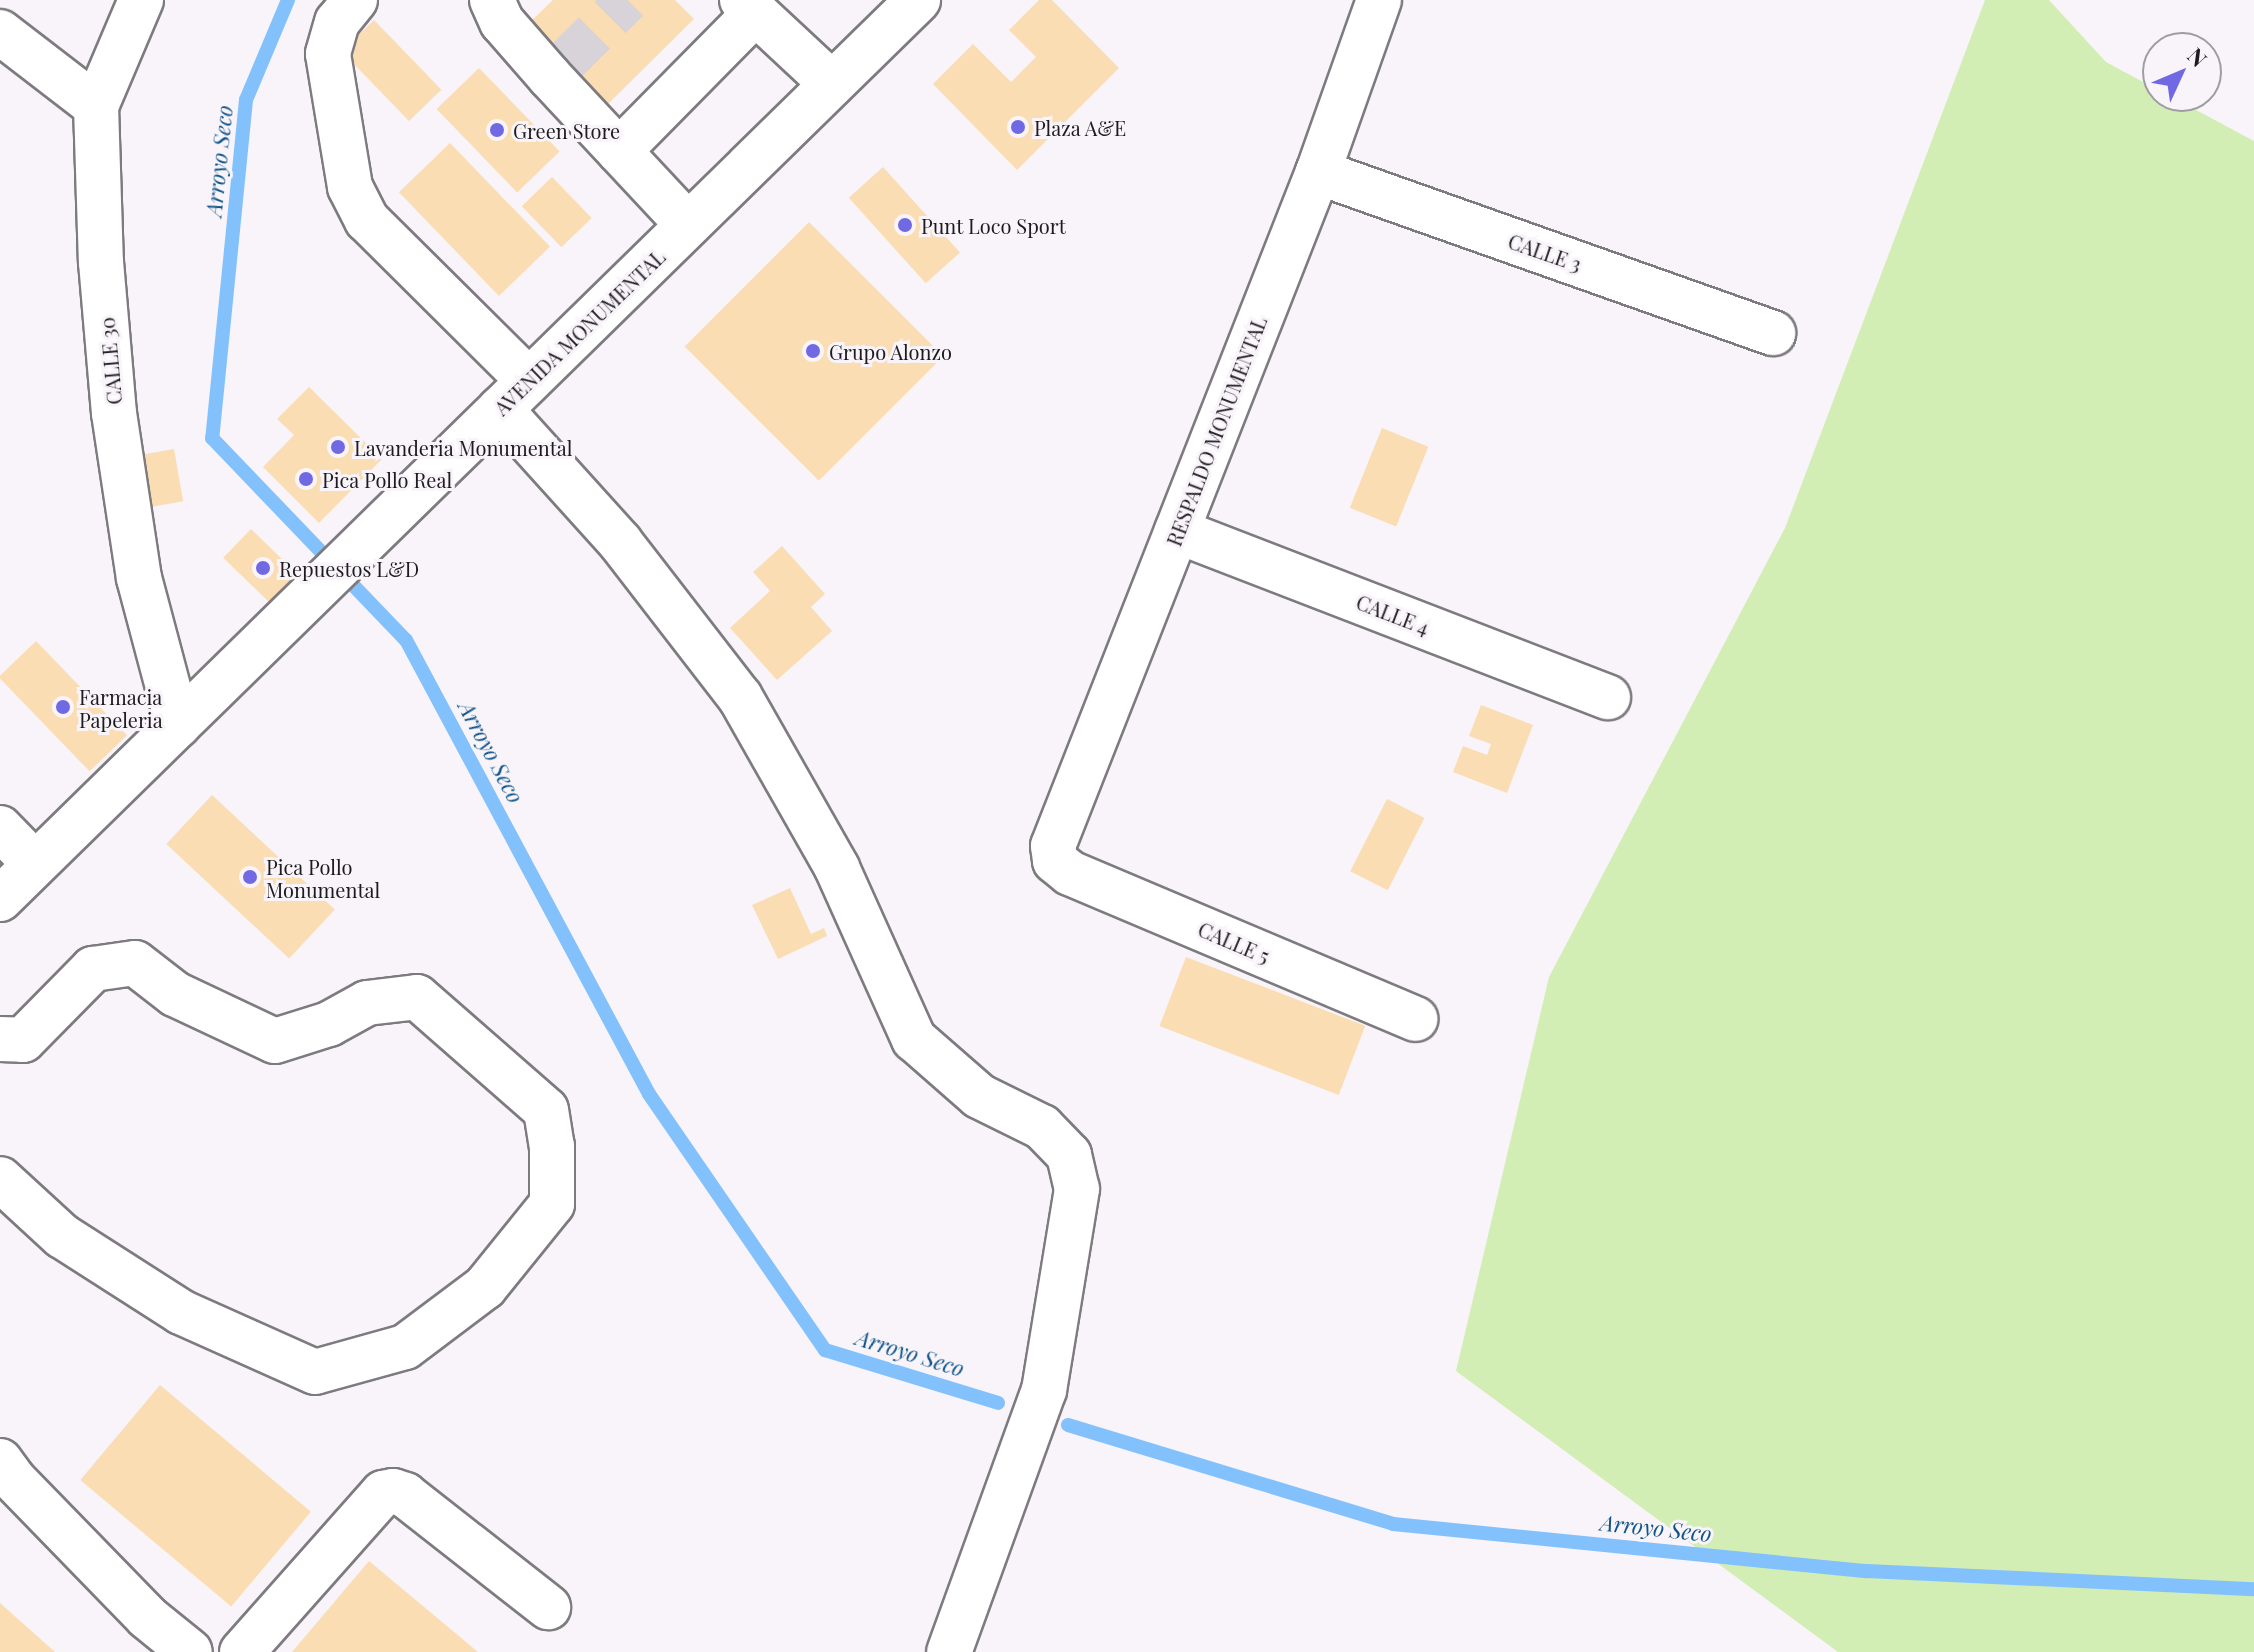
<!DOCTYPE html>
<html>
<head>
<meta charset="utf-8">
<style>
	body { margin:0 }
	#map { position:relative; width:2254px; height:1652px; overflow:hidden; background:#f8f4fa; font-family:"Playfair Display",serif }
	div>[style] { position:absolute }
	.green>* { inset:0; background:#d3eeb5 }
	.stream>* { height:14px; margin:-7px; padding:0 7px; transform-origin:7px; border-radius:7px; background:#83c1fd }
	.building>* { inset:0; background:#faddb2; transform-origin:0 0 }
	.minor-tunnel>* { height:44px; margin-top:-22px; transform-origin:0; background:repeating-linear-gradient(90deg,#d7d3d9 0 44px,transparent 0 66px) }
	.roads { filter:drop-shadow(2px 0 #7e7b80) drop-shadow(-2px 0 #7e7b80) drop-shadow(0 2px #7e7b80) drop-shadow(0 -2px #7e7b80) }
	.minor>* { height:44px; margin:-22px; padding:0 22px; transform-origin:22px; border-radius:22px; background:#fff }
	.major>* { height:44px; margin:-22px; padding:0 22px; transform-origin:22px; border-radius:22px; background:#fff }
	.dots>* { width:22px; height:22px; translate:-50% -50%; box-sizing:border-box; border:4px solid #f8f4fa; border-radius:50% }
	span { translate:-50% -50%; white-space:nowrap; text-align:center; line-height:1.15; -webkit-text-stroke:6px #f8f4fa; paint-order:stroke }
	.poi-label { font-size:20px; color:#1c1b1d }
	.left { translate:0 -50%; text-align:left }
	.street-label { font-size:20px; color:#1c1b1d }
	.water-label { font-size:22px; color:#0f548a; font-style:italic }
	.north { position:absolute; left:2142px; top:32px; width:80px; height:80px; box-sizing:border-box; background:#f8f4fa; border:2px solid #a09da2; border-radius:50%; rotate:46deg; font-size:22px; font-weight:700; line-height:32px; text-align:center; color:#1c1b1d }
	.north::after { content:''; display:block; margin:auto; width:28px; height:36px; background:#7069e3; clip-path:polygon(50% 0,100% 100%,50% 72%,0 100%) }
</style>
</head>
<body>
<div id="map">
	<div class="green">
		<div style="clip-path:polygon(1985px 0,2049px 0,2106px 62px,2158px 90px,2158px 96px,2170px 96px,2254px 141px,2254px 1652px,1838px 1652px,1456px 1371px,1549px 977px,1785px 528px)"></div>
	</div>
	<div class="stream">
		<div style="left:288px;top:0;width:108px;rotate:112.8deg"></div>
		<div style="left:246px;top:100px;width:340px;rotate:95.7deg"></div>
		<div style="left:212px;top:438px;width:280px;rotate:46.2deg"></div>
		<div style="left:406px;top:640px;width:515px;rotate:61.84deg"></div>
		<div style="left:649px;top:1094px;width:311px;rotate:55.5deg"></div>
		<div style="left:825px;top:1350px;width:181px;rotate:17deg"></div>
		<div style="left:1068px;top:1425px;width:340px;rotate:16.9deg"></div>
		<div style="left:1393px;top:1524px;width:476px;rotate:5.7deg"></div>
		<div style="left:1867px;top:1571px;width:387px;rotate:2.7deg"></div>
	</div>
	<div class="building">
		<div style="clip-path:polygon(553px 0,675px 0,694px 19px,606px 106px,526px 26px)"></div>
		<div style="clip-path:polygon(1039px 0,1052px 0,1119px 68px,1017px 170px,933px 84px,973px 44px,1011px 82px,1036px 57px,1009px 30px)"></div>
		<div style="left:374px;top:20px;width:97px;height:45px;rotate:46deg"></div>
		<div style="left:479px;top:68px;width:116px;height:59px;rotate:46deg"></div>
		<div style="left:450px;top:143px;width:144px;height:71px;rotate:46deg"></div>
		<div style="left:883px;top:167px;width:115px;height:46px;rotate:48deg"></div>
		<div style="left:552px;top:177px;width:57px;height:42px;rotate:46deg"></div>
		<div style="left:809px;top:222px;width:190px;height:176px;rotate:45deg"></div>
		<div style="clip-path:polygon(309px 387px,382px 459px,319px 523px,263px 467px,294px 435px,277px 419px)"></div>
		<div style="left:1382px;top:428px;width:50px;height:86px;rotate:22deg"></div>
		<div style="left:174px;top:449px;width:53px;height:46px;rotate:80deg"></div>
		<div style="left:251px;top:529px;width:73px;height:40px;rotate:44deg"></div>
		<div style="clip-path:polygon(782px 546px,825px 594px,811px 607px,832px 631px,777px 680px,730px 628px,770px 591px,753px 572px)"></div>
		<div style="left:36px;top:641px;width:131px;height:52px;rotate:46deg"></div>
		<div style="clip-path:polygon(1481px 705px,1533px 725px,1507px 793px,1453px 772px,1463px 746px,1487px 755px,1491px 744px,1469px 736px)"></div>
		<div style="left:212px;top:795px;width:168px;height:67px;rotate:43deg"></div>
		<div style="left:1387px;top:799px;width:42px;height:81px;rotate:27deg"></div>
		<div style="clip-path:polygon(790px 888px,811px 934px,824px 928px,827px 936px,778px 959px,752px 905px)"></div>
		<div style="left:1186px;top:957px;width:192px;height:74px;rotate:21deg"></div>
		<div style="left:160px;top:1385px;width:197px;height:124px;rotate:40deg"></div>
		<div style="clip-path:polygon(369px 1561px,478px 1652px,292px 1652px)"></div>
		<div style="clip-path:polygon(0 1603px,55px 1652px,0 1652px)"></div>
	</div>
	<div class="minor-tunnel">
		<div style="left:563px;top:64px;width:91px;rotate:-44.6deg"></div>
	</div>
	<div class="roads">
		<div class="minor">
			<div style="left:141px;top:0;width:115px;rotate:113deg"></div>
			<div style="left:96px;top:106px;width:156px;rotate:88.2deg"></div>
			<div style="left:101px;top:262px;width:152px;rotate:85.1deg"></div>
			<div style="left:114px;top:413px;width:167px;rotate:81.4deg"></div>
			<div style="left:139px;top:578px;width:152px;rotate:75.1deg"></div>
			<div style="left:355px;top:0;width:28px;rotate:129deg"></div>
			<div style="left:337px;top:22px;width:33px;rotate:106deg"></div>
			<div style="left:328px;top:54px;width:135px;rotate:80.6deg"></div>
			<div style="left:350px;top:187px;width:37px;rotate:63deg"></div>
			<div style="left:367px;top:220px;width:228px;rotate:44.8deg"></div>
			<div style="left:492px;top:0;width:24px;rotate:66deg"></div>
			<div style="left:502px;top:22px;width:73px;rotate:48.9deg"></div>
			<div style="left:550px;top:77px;width:202px;rotate:47deg"></div>
			<div style="left:742px;top:0;width:123px;rotate:43deg"></div>
			<div style="left:1379px;top:0;width:182px;rotate:109.5deg"></div>
			<div style="left:1318px;top:172px;width:724px;rotate:111.46deg"></div>
			<div style="left:1053px;top:846px;width:15px;rotate:82deg"></div>
			<div style="left:1055px;top:861px;width:19px;rotate:39deg"></div>
			<div style="left:1070px;top:873px;width:375px;rotate:22.9deg"></div>
			<div style="left:0;top:32px;width:121px;rotate:37.6deg"></div>
			<div style="left:619px;top:151px;width:194px;rotate:-45.4deg"></div>
			<div style="left:1318px;top:172px;width:483px;rotate:19.5deg"></div>
			<div style="left:500px;top:409px;width:179px;rotate:47.9deg"></div>
			<div style="left:620px;top:542px;width:196px;rotate:52.3deg"></div>
			<div style="left:740px;top:697px;width:197px;rotate:60.4deg"></div>
			<div style="left:837px;top:868px;width:188px;rotate:65.8deg"></div>
			<div style="left:914px;top:1039px;width:86px;rotate:41.2deg"></div>
			<div style="left:979px;top:1096px;width:70px;rotate:26.2deg"></div>
			<div style="left:1042px;top:1127px;width:39px;rotate:46deg"></div>
			<div style="left:1069px;top:1155px;width:35px;rotate:77deg"></div>
			<div style="left:1077px;top:1189px;width:204px;rotate:99.3deg"></div>
			<div style="left:1044px;top:1390px;width:279px;rotate:109.9deg"></div>
			<div style="left:1177px;top:531px;width:462px;rotate:21.1deg"></div>
			<div style="left:0;top:828px;width:50px;rotate:45.8deg"></div>
			<div style="left:0;top:1039px;width:23px;rotate:2deg"></div>
			<div style="left:23px;top:1040px;width:100px;rotate:-45.4deg"></div>
			<div style="left:93px;top:969px;width:42px;rotate:-8.1deg"></div>
			<div style="left:135px;top:963px;width:51px;rotate:37.8deg"></div>
			<div style="left:175px;top:994px;width:110px;rotate:25.2deg"></div>
			<div style="left:275px;top:1041px;width:57px;rotate:-17.5deg"></div>
			<div style="left:329px;top:1024px;width:43px;rotate:-28.9deg"></div>
			<div style="left:367px;top:1003px;width:50px;rotate:-6.8deg"></div>
			<div style="left:417px;top:997px;width:171px;rotate:41.2deg"></div>
			<div style="left:546px;top:1110px;width:36px;rotate:81deg"></div>
			<div style="left:552px;top:1146px;width:58px;rotate:90deg"></div>
			<div style="left:552px;top:1204px;width:107px;rotate:128.9deg"></div>
			<div style="left:485px;top:1287px;width:100px;rotate:143.1deg"></div>
			<div style="left:405px;top:1347px;width:93px;rotate:164.5deg"></div>
			<div style="left:315px;top:1372px;width:147px;rotate:-155.9deg"></div>
			<div style="left:181px;top:1312px;width:141px;rotate:-147.4deg"></div>
			<div style="left:62px;top:1236px;width:84px;rotate:-137.4deg"></div>
			<div style="left:0;top:1461px;width:22px;rotate:54deg"></div>
			<div style="left:13px;top:1479px;width:192px;rotate:45.8deg"></div>
			<div style="left:147px;top:1617px;width:55px;rotate:39.1deg"></div>
			<div style="left:242px;top:1652px;width:213px;rotate:-48.4deg"></div>
			<div style="left:383px;top:1493px;width:10px;rotate:-11deg"></div>
			<div style="left:393px;top:1491px;width:13px;rotate:18deg"></div>
			<div style="left:405px;top:1495px;width:182px;rotate:38.1deg"></div>
		</div>
		<div class="major">
			<div style="left:0;top:899px;width:1285px;rotate:-44.4deg"></div>
		</div>
	</div>
	<div class="dots">
		<div style="left:1018px;top:127px;background:#7069e3"></div>
		<div style="left:497px;top:130px;background:#7069e3"></div>
		<div style="left:905px;top:225px;background:#7069e3"></div>
		<div style="left:813px;top:351px;background:#7069e3"></div>
		<div style="left:338px;top:447px;background:#7069e3"></div>
		<div style="left:306px;top:479px;background:#7069e3"></div>
		<div style="left:263px;top:568px;background:#7069e3"></div>
		<div style="left:63px;top:707px;background:#7069e3"></div>
		<div style="left:250px;top:877px;background:#7069e3"></div>
	</div>
	<div class="poi-label">
		<span class="left" style="left:1034px;top:127px">Plaza A&amp;E</span>
		<span class="left" style="left:513px;top:130px">Green Store</span>
		<span class="left" style="left:921px;top:225px">Punt Loco Sport</span>
		<span class="left" style="left:829px;top:351px">Grupo Alonzo</span>
		<span class="left" style="left:354px;top:447px">Lavanderia Monumental</span>
		<span class="left" style="left:322px;top:479px">Pica Pollo Real</span>
		<span class="left" style="left:279px;top:568px">Repuestos L&amp;D</span>
		<span class="left" style="left:79px;top:708px">Farmacia<br>Papeleria</span>
		<span class="left" style="left:266px;top:878px">Pica Pollo<br>Monumental</span>
	</div>
	<div class="street-label">
		<span style="left:1545px;top:252px;rotate:19deg">CALLE 3</span>
		<span style="left:579px;top:332px;rotate:-44deg">AVENIDA MONUMENTAL</span>
		<span style="left:110px;top:361px;rotate:-95deg">CALLE 30</span>
		<span style="left:1216px;top:431px;rotate:-69deg">RESPALDO MONUMENTAL</span>
		<span style="left:1393px;top:614px;rotate:21deg">CALLE 4</span>
		<span style="left:1234px;top:942px;rotate:23deg">CALLE 5</span>
	</div>
	<div class="water-label">
		<span style="left:219px;top:161px;rotate:-84deg">Arroyo Seco</span>
		<span style="left:491px;top:752px;rotate:62deg">Arroyo Seco</span>
		<span style="left:910px;top:1353px;rotate:17deg">Arroyo Seco</span>
		<span style="left:1656px;top:1528px;rotate:6deg">Arroyo Seco</span>
	</div>
	<div class="north">N</div>
</div>
</body>
</html>
